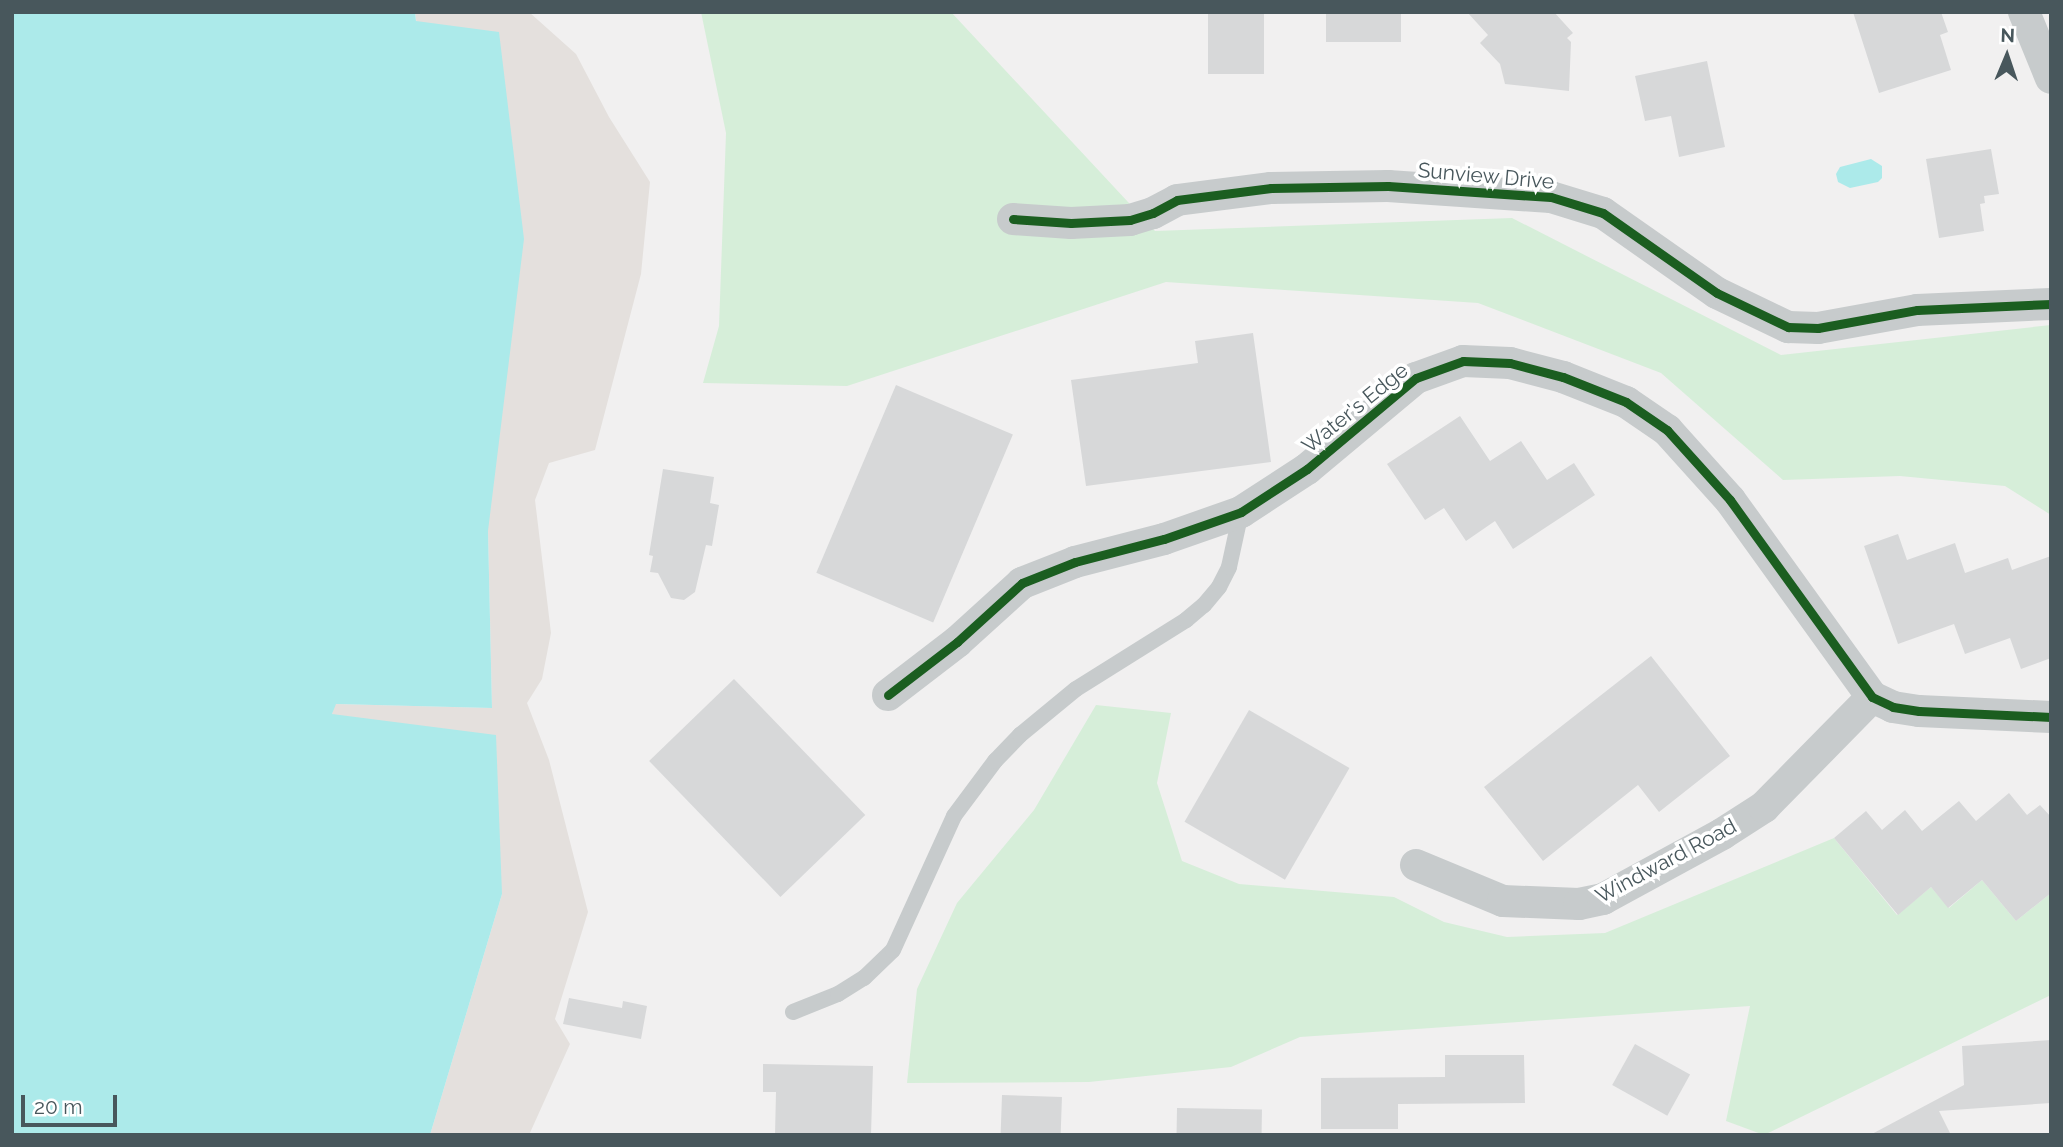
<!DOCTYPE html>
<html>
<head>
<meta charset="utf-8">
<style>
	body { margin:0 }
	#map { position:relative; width:2063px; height:1147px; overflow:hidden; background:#f1f0f0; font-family:Raleway,sans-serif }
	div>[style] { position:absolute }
	.green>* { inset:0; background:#d6eed9 }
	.sand>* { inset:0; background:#e4e0dd }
	.water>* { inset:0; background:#aceaea }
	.building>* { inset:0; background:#d7d8d9; transform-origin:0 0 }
	.lane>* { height:16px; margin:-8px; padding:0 8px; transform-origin:8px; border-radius:8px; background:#c7cbcc }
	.street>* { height:32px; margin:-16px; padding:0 16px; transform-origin:16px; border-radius:16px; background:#c7cbcc }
	.cycleway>* { height:9px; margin:-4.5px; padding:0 4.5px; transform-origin:4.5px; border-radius:4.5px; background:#1b5e20 }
	span { translate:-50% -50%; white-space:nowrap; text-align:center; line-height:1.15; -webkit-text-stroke:7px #fff; paint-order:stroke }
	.street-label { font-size:21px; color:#48575c }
	.frame { position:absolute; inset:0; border:14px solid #48575c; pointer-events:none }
	.north { position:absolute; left:1972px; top:21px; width:70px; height:70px; -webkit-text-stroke:5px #fff; paint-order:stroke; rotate:2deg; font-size:19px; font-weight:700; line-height:28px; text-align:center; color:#48575c }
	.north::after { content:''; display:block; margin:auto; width:24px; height:32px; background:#48575c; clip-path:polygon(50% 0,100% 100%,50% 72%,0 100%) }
	.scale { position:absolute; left:21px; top:1095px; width:96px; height:32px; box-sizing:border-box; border:4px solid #48575c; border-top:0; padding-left:9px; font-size:21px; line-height:24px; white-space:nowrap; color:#48575c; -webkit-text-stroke:5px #fff; paint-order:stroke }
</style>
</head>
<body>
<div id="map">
	<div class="green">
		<div style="clip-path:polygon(701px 12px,951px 12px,1155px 231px,1512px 218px,1781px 355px,2051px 325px,2051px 515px,2005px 486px,1900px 476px,1783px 480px,1661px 373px,1478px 303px,1166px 282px,847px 386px,703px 383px,719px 326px,726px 133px)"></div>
		<div style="clip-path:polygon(1096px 705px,1171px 713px,1157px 783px,1182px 861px,1239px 884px,1394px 897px,1444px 922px,1507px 937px,1605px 933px,1834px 838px,1897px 915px,1931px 887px,1949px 908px,1982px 880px,2016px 921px,2051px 893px,2051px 995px,1764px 1135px,1726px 1121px,1750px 1006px,1300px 1037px,1231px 1067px,1089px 1082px,907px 1083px,917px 989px,957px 903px,1034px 810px)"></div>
	</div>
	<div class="sand">
		<div style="clip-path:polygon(415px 12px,529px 12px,576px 54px,609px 117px,650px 182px,641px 274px,595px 450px,549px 463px,535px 500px,551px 633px,542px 679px,527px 703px,549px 760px,588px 912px,555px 1019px,570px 1044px,529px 1135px,430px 1135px,502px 894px,332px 714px,335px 704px,492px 708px,488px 531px)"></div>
	</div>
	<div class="water">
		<div style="clip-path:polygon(12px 12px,415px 12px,416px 21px,499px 32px,524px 239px,488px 531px,492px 708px,336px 704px,332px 714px,496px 735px,502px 894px,430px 1135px,12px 1135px)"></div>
		<div style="clip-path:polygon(1871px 159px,1882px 166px,1882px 178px,1878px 182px,1850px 188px,1838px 182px,1836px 174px,1840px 167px)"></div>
	</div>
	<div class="building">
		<div style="left:1208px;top:12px;width:56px;height:62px"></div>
		<div style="left:1326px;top:12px;width:75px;height:30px"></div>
		<div style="clip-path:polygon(1467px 12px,1554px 12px,1573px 33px,1567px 38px,1571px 42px,1569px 91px,1505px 84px,1500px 64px,1480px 43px,1488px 35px)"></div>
		<div style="clip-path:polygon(1853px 12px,1941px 12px,1948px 32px,1940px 35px,1951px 70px,1879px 93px)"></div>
		<div style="clip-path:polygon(1707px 61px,1725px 147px,1679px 157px,1671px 116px,1645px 121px,1635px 76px)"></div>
		<div style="clip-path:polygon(1991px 149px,1999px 194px,1984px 196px,1985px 203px,1980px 204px,1984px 231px,1939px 238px,1926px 159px)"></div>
		<div style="clip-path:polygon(1253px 333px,1271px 462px,1086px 486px,1071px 380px,1198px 363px,1195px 341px)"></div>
		<div style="left:896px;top:385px;width:127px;height:204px;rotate:23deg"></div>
		<div style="clip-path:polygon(1460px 416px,1490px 461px,1521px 441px,1547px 480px,1574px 463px,1595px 495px,1513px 549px,1495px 521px,1466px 541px,1444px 508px,1425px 520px,1387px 464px)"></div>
		<div style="clip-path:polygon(663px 469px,714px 477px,710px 503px,719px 505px,712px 546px,706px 545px,695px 592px,684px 600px,671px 598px,658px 573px,650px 572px,653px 556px,649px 555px)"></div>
		<div style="clip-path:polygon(1898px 534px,1907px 560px,1955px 543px,1965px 573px,2008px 558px,2012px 570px,2051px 556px,2051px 658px,2021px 669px,2010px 638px,1965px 654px,1954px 624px,1898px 644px,1864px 546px)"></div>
		<div style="clip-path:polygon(1651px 656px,1730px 756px,1659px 812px,1638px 785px,1543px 861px,1484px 787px)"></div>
		<div style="left:734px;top:679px;width:189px;height:118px;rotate:46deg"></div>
		<div style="left:1249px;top:710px;width:116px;height:129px;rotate:30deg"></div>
		<div style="clip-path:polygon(2009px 793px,2027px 815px,2040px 805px,2051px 817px,2051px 893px,2016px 921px,1982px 880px,1948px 908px,1931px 887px,1898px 915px,1834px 838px,1866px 811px,1882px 830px,1905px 810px,1922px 831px,1959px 801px,1976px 821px)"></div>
		<div style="clip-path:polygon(569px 998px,622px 1008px,623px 1001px,647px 1006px,641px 1039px,563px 1024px)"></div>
		<div style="clip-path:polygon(2051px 1040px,2051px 1103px,1939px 1111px,1951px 1135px,1870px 1135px,1964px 1085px,1962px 1046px)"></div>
		<div style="left:1635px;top:1044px;width:63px;height:47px;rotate:29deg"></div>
		<div style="clip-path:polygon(1445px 1055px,1524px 1055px,1525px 1103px,1398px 1104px,1398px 1129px,1321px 1129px,1321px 1078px,1445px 1077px)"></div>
		<div style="clip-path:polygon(763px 1064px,873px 1066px,871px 1135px,775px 1135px,776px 1092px,763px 1092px)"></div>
		<div style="left:1002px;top:1095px;width:60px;height:39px;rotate:2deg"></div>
		<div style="left:1177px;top:1108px;width:85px;height:27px;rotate:1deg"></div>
	</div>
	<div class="lane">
		<div style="left:793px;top:1012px;width:48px;rotate:-21.8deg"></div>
		<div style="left:838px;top:994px;width:31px;rotate:-32deg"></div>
		<div style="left:864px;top:978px;width:40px;rotate:-44deg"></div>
		<div style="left:893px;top:950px;width:147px;rotate:-65.5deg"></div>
		<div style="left:954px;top:816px;width:69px;rotate:-53.3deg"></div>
		<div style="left:995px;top:761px;width:36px;rotate:-46deg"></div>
		<div style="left:1020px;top:735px;width:72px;rotate:-39.4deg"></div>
		<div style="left:1076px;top:689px;width:130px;rotate:-32.1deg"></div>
		<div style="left:1186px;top:620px;width:23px;rotate:-40deg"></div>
		<div style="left:1204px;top:605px;width:23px;rotate:-50deg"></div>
		<div style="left:1219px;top:587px;width:22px;rotate:-63deg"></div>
		<div style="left:1229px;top:567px;width:56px;rotate:-77.7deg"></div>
	</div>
	<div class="street">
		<div style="left:2024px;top:12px;width:71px;rotate:67.8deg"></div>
		<div style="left:1013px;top:219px;width:58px;rotate:3.9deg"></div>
		<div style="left:1071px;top:223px;width:59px;rotate:-2.9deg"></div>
		<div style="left:1130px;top:220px;width:24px;rotate:-17deg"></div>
		<div style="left:1153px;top:213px;width:27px;rotate:-28deg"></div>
		<div style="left:1177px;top:200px;width:95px;rotate:-7.3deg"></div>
		<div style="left:1271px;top:188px;width:117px;rotate:-1deg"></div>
		<div style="left:1388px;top:186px;width:163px;rotate:3.9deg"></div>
		<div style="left:1551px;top:197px;width:54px;rotate:17.1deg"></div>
		<div style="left:1603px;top:213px;width:139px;rotate:35.1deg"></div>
		<div style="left:1717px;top:293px;width:79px;rotate:25.6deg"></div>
		<div style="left:1788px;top:327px;width:30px;rotate:2deg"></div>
		<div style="left:1818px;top:328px;width:101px;rotate:-10.3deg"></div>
		<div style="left:1917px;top:310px;width:134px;rotate:-2.6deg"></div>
		<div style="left:888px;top:695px;width:87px;rotate:-37.5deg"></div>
		<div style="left:957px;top:642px;width:88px;rotate:-42.2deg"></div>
		<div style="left:1022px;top:583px;width:57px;rotate:-21.6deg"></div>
		<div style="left:1075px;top:562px;width:92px;rotate:-14.5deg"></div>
		<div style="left:1164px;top:539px;width:82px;rotate:-19.3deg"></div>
		<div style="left:1241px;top:512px;width:79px;rotate:-33.1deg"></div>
		<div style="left:1307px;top:469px;width:142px;rotate:-39.9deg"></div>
		<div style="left:1416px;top:378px;width:50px;rotate:-19.9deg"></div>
		<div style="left:1463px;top:361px;width:47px;rotate:2.4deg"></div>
		<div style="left:1510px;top:363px;width:55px;rotate:14.8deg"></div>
		<div style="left:1563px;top:377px;width:68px;rotate:21.6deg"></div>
		<div style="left:1626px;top:402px;width:50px;rotate:34.3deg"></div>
		<div style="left:1667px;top:430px;width:94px;rotate:48deg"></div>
		<div style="left:1730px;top:500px;width:243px;rotate:54.2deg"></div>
		<div style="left:1872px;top:697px;width:23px;rotate:25deg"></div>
		<div style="left:1893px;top:707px;width:26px;rotate:9deg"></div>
		<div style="left:1919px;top:711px;width:132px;rotate:2.6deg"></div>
		<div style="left:1416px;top:865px;width:94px;rotate:22.5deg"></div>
		<div style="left:1503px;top:901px;width:76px;rotate:2.3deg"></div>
		<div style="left:1579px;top:904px;width:25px;rotate:-12deg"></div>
		<div style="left:1603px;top:899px;width:136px;rotate:-28.6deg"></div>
		<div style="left:1722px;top:834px;width:50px;rotate:-32.7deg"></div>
		<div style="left:1764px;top:807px;width:154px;rotate:-45.5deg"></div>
	</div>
	<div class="cycleway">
		<div style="left:1013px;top:219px;width:58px;rotate:3.9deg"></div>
		<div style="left:1071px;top:223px;width:59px;rotate:-2.9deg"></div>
		<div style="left:1130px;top:220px;width:24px;rotate:-17deg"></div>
		<div style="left:1153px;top:213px;width:27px;rotate:-28deg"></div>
		<div style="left:1177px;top:200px;width:95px;rotate:-7.3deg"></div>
		<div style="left:1271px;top:188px;width:117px;rotate:-1deg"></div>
		<div style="left:1388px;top:186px;width:163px;rotate:3.9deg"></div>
		<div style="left:1551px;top:197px;width:54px;rotate:17.1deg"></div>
		<div style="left:1603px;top:213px;width:139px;rotate:35.1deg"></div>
		<div style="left:1717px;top:293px;width:79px;rotate:25.6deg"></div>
		<div style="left:1788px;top:327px;width:30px;rotate:2deg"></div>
		<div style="left:1818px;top:328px;width:101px;rotate:-10.3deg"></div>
		<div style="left:1917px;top:310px;width:134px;rotate:-2.6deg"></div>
		<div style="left:888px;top:695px;width:87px;rotate:-37.5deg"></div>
		<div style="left:957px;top:642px;width:88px;rotate:-42.2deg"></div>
		<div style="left:1022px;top:583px;width:57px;rotate:-21.6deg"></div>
		<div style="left:1075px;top:562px;width:92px;rotate:-14.5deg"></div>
		<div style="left:1164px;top:539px;width:82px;rotate:-19.3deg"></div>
		<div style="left:1241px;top:512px;width:79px;rotate:-33.1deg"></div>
		<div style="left:1307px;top:469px;width:142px;rotate:-39.9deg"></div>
		<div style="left:1416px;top:378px;width:50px;rotate:-19.9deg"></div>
		<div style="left:1463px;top:361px;width:47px;rotate:2.4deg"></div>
		<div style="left:1510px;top:363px;width:55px;rotate:14.8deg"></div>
		<div style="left:1563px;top:377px;width:68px;rotate:21.6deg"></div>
		<div style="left:1626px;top:402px;width:50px;rotate:34.3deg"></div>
		<div style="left:1667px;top:430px;width:94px;rotate:48deg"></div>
		<div style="left:1730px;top:500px;width:243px;rotate:54.2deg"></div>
		<div style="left:1872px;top:697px;width:23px;rotate:25deg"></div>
		<div style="left:1893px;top:707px;width:26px;rotate:9deg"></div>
		<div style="left:1919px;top:711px;width:132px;rotate:2.6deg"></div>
	</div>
	<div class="street-label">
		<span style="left:1486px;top:176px;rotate:5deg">Sunview Drive</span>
		<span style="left:1355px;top:408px;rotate:-39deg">Water's Edge</span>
		<span style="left:1666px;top:861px;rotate:-28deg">Windward Road</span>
	</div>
	<div class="frame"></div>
	<div class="north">N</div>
	<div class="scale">20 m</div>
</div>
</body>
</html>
